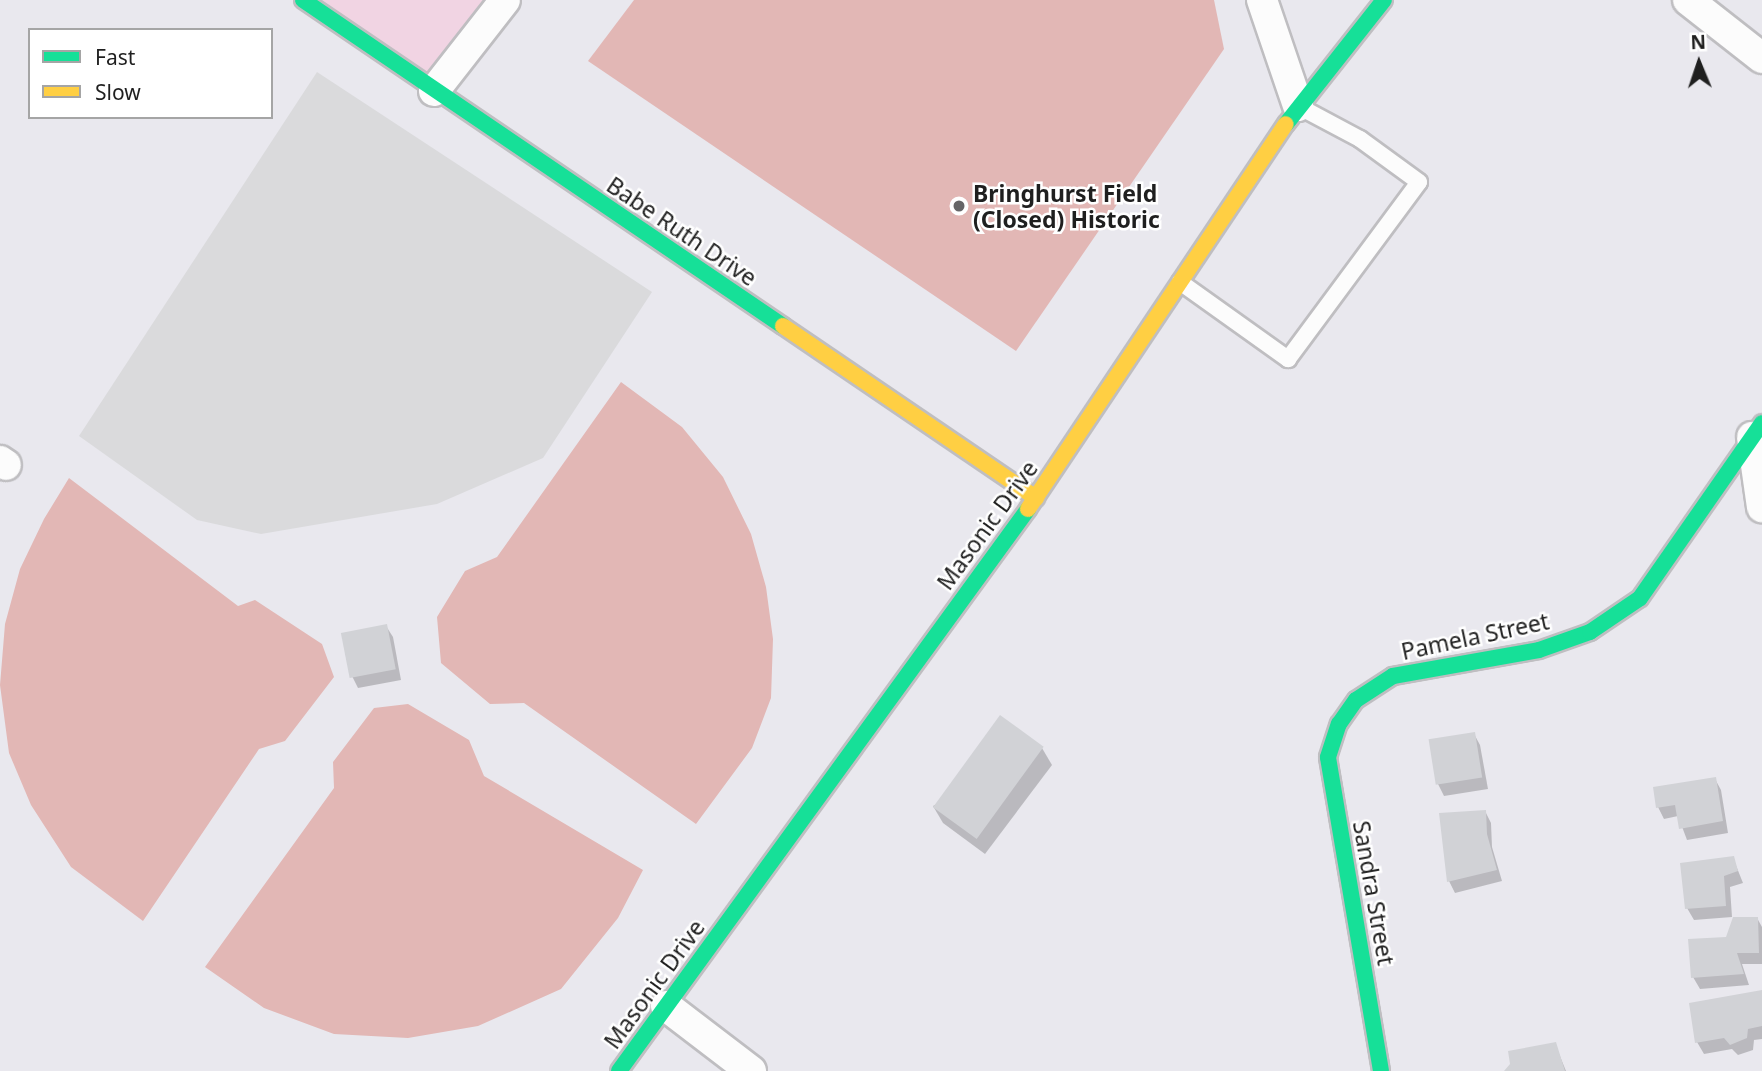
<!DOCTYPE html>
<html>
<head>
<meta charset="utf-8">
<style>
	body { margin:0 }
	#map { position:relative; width:1762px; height:1071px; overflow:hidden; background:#e9e8ee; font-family:"Noto Sans",sans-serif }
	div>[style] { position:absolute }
	.park>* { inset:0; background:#f1d4e3 }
	.pitch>* { inset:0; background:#e2b7b5 }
	.parking>* { inset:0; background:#dadadc }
	.shadow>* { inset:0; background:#0003 }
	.building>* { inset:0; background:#d1d2d6; transform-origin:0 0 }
	.roads { filter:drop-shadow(2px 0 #bfbec1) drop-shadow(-2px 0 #bfbec1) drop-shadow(0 2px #bfbec1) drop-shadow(0 -2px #bfbec1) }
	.lane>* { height:16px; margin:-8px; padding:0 8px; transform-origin:8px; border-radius:8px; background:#fcfcfc }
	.street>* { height:30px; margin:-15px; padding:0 15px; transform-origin:15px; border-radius:15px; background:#fcfcfc }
	.fast>* { height:16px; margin:-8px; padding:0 8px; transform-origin:8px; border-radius:8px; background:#16e098 }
	.slow>* { height:16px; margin:-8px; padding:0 8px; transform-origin:8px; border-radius:8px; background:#ffcf43 }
	.dots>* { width:19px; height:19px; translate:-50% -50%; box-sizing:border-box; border:4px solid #fff; border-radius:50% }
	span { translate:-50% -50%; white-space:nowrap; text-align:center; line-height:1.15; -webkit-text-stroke:5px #fff; paint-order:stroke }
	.poi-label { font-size:23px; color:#1f1f1f; font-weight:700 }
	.left { translate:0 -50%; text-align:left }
	.street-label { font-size:23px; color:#1f1f1f }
	.legend { position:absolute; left:28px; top:28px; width:245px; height:91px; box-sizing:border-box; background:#fff; border:2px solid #a5a5a5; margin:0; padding:9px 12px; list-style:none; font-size:21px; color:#1f1f1f }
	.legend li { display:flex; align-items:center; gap:14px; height:35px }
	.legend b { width:35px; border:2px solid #a5a5a5 }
	.north { position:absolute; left:1664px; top:28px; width:70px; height:70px; -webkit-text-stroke:5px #fff; paint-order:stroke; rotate:358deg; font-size:19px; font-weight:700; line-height:28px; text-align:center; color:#1f1f1f }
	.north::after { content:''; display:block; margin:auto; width:24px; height:32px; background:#1f1f1f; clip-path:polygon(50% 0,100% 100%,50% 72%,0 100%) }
</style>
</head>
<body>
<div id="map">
	<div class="park">
		<div style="clip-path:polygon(307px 0,502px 0,434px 89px)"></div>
	</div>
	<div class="pitch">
		<div style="clip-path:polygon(634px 0,1214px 0,1224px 49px,1016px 351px,588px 61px)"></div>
		<div style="clip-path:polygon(621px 382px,682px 427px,723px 477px,751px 534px,766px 587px,773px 639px,771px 698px,752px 748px,696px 824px,524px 703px,490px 704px,441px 663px,437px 617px,465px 571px,497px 557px)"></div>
		<div style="clip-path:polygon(69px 478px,238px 606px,255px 600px,322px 644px,334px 677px,285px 741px,259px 749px,143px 921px,71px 867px,31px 805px,9px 753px,0 685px,5px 624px,20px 569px,44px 519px)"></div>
		<div style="clip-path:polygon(408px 704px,469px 740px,484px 776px,643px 870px,618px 918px,561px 989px,478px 1026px,408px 1038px,334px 1034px,264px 1008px,205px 967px,334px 788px,333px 762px,374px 708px)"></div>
	</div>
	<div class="parking">
		<div style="clip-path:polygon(317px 72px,652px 292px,543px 458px,437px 504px,261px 534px,197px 520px,79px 436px)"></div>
	</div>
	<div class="shadow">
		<div style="clip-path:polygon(386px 626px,393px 637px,401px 680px,358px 688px,352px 676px)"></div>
		<div style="clip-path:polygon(1474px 734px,1480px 745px,1488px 789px,1444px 796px,1438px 784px)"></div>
		<div style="clip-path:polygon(1042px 748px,1052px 765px,985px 854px,943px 823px,933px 806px)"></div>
		<div style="clip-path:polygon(1715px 779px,1721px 790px,1728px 833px,1687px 840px,1678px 816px,1664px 819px,1658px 807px)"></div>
		<div style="clip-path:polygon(1485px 811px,1491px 823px,1492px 847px,1502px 881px,1455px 893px,1449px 881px)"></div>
		<div style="clip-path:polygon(1733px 858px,1743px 883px,1730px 887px,1732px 917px,1694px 920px,1687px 908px)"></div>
		<div style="clip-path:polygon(1757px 918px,1762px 927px,1762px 964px,1742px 964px,1749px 985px,1700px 989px,1693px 977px,1727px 938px)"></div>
		<div style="clip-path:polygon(1762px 992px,1762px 1039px,1754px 1040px,1753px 1050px,1738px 1055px,1732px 1049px,1704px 1054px,1697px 1042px)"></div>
		<div style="clip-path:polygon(1555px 1044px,1566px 1071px,1507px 1071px)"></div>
	</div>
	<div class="building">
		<div style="left:387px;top:624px;width:46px;height:47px;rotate:79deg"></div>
		<div style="left:1000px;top:715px;width:54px;height:114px;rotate:36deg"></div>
		<div style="left:1475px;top:732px;width:46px;height:47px;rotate:81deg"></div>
		<div style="clip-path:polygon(1716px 777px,1723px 821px,1679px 829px,1675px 805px,1656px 808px,1653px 787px)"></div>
		<div style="clip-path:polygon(1486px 810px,1487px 834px,1497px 870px,1447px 882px,1439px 813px)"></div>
		<div style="clip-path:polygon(1734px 856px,1738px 871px,1724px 876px,1726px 906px,1685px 909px,1680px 863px)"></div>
		<div style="clip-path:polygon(1733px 917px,1758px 917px,1759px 953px,1737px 953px,1744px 974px,1691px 978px,1688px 939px,1726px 937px)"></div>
		<div style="clip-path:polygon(1762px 990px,1762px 1026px,1748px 1029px,1747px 1038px,1730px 1045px,1724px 1038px,1695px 1043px,1689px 1003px)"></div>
		<div style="clip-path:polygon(1556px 1042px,1565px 1071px,1504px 1071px,1510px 1064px,1508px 1051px)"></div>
	</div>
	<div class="roads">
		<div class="lane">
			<div style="left:1180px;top:282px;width:133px;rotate:35.5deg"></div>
			<div style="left:1288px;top:359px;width:220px;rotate:-53.5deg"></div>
			<div style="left:1419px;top:182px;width:73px;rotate:-143.9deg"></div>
			<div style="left:1360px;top:139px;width:70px;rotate:-152deg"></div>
		</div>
		<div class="street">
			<div style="left:1262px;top:0;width:112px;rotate:71.2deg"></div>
			<div style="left:1688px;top:0;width:94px;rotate:38.1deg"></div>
			<div style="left:434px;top:91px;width:115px;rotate:-52deg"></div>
			<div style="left:1752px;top:437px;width:71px;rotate:81.9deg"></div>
			<div style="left:0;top:461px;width:7px;rotate:34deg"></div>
			<div style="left:666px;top:1006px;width:107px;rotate:37.4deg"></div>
		</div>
		<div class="fast">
			<div style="left:303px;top:0;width:580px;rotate:34.18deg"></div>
			<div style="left:1286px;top:124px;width:158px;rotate:-51.7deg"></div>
			<div style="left:619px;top:1071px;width:695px;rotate:-53.95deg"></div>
			<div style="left:1381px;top:1071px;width:318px;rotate:-99.6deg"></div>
			<div style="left:1328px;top:757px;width:35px;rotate:-72deg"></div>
			<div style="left:1339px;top:724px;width:29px;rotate:-55deg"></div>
			<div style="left:1356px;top:700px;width:44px;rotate:-33deg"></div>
			<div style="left:1393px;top:676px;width:148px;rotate:-10.1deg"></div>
			<div style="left:1539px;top:650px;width:54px;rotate:-19.4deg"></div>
			<div style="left:1590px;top:632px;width:60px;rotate:-34.2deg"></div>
			<div style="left:1640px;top:598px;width:213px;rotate:-55.1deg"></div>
		</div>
		<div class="slow">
			<div style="left:783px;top:326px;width:306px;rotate:34.2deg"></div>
			<div style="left:1028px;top:509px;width:463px;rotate:-56.2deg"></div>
		</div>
	</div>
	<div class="dots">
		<div style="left:959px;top:206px;background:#666567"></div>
	</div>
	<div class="poi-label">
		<span class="left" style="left:973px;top:206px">Bringhurst Field<br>(Closed) Historic</span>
	</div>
	<div class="street-label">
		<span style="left:682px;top:231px;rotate:34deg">Babe Ruth Drive</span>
		<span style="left:987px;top:525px;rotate:-54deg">Masonic Drive</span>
		<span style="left:1475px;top:636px;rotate:-12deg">Pamela Street</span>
		<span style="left:1374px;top:893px;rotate:80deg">Sandra Street</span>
		<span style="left:654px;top:984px;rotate:-54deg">Masonic Drive</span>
	</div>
	<ul class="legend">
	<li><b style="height:9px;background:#16e098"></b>Fast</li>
	<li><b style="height:9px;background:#ffcf43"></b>Slow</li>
	</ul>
	<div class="north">N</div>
</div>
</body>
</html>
